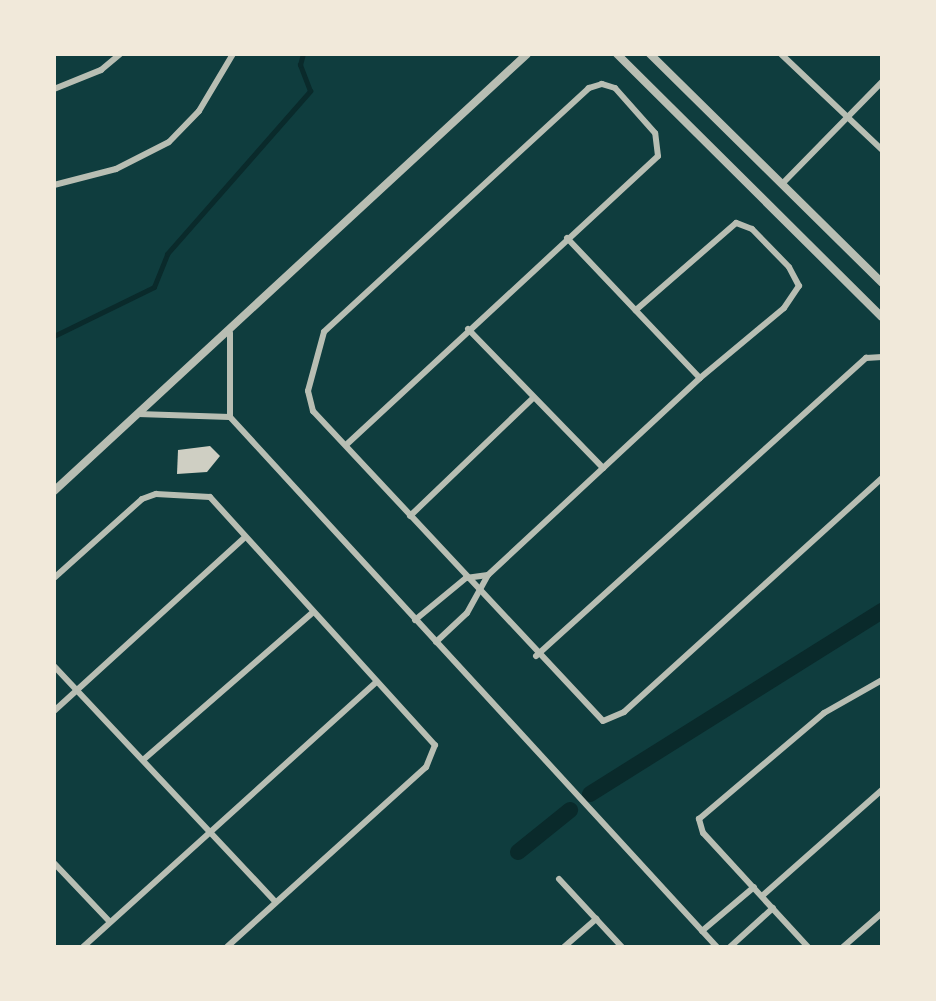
<!DOCTYPE html>
<html>
<head>
<meta charset="utf-8">
<style>
	body { margin:0 }
	#map { position:relative; width:936px; height:1001px; overflow:hidden; background:#0f3d3e; font-family:Barlow,sans-serif }
	div>[style] { position:absolute }
	.stream>* { height:4.5px; margin:-2.25px; padding:0 2.25px; transform-origin:2.25px; border-radius:2.25px; background:#0a2a2b }
	.canal>* { height:16px; margin:-8px; padding:0 8px; transform-origin:8px; border-radius:8px; background:#0a2a2b }
	.building>* { inset:0; background:#cfcfc3 }
	.minor>* { height:6px; margin:-3px; padding:0 3px; transform-origin:3px; border-radius:3px; background:#b8beb3 }
	.tertiary>* { height:8px; margin:-4px; padding:0 4px; transform-origin:4px; border-radius:4px; background:#b8beb3 }
	span { translate:-50% -50%; white-space:nowrap; text-align:center; line-height:1.15; -webkit-text-stroke:4.5px #f1e9da; paint-order:stroke }
	.frame { position:absolute; inset:0; border:56px solid #f1e9da; pointer-events:none }
</style>
</head>
<body>
<div id="map">
	<div class="stream">
		<div style="left:54px;top:336px;width:111px;rotate:-26.1deg"></div>
		<div style="left:154px;top:287px;width:35px;rotate:-68deg"></div>
		<div style="left:167px;top:254px;width:217px;rotate:-48.7deg"></div>
		<div style="left:310px;top:91px;width:28px;rotate:-111deg"></div>
		<div style="left:300px;top:65px;width:11px;rotate:-75deg"></div>
	</div>
	<div class="canal">
		<div style="left:590px;top:794px;width:345px;rotate:-32.1deg"></div>
		<div style="left:518px;top:852px;width:67px;rotate:-38.9deg"></div>
	</div>
	<div class="building">
		<div style="clip-path:polygon(210px 446px,220px 456px,207px 472px,177px 474px,178px 450px)"></div>
	</div>
	<div class="minor">
		<div style="left:781px;top:54px;width:139px;rotate:43.5deg"></div>
		<div style="left:54px;top:89px;width:51px;rotate:-22deg"></div>
		<div style="left:101px;top:70px;width:25px;rotate:-40deg"></div>
		<div style="left:782px;top:184px;width:143px;rotate:-45.6deg"></div>
		<div style="left:54px;top:185px;width:64px;rotate:-14.5deg"></div>
		<div style="left:116px;top:169px;width:59px;rotate:-27deg"></div>
		<div style="left:169px;top:142px;width:43px;rotate:-45.9deg"></div>
		<div style="left:199px;top:111px;width:66px;rotate:-59.2deg"></div>
		<div style="left:567px;top:238px;width:193px;rotate:46.5deg"></div>
		<div style="left:468px;top:329px;width:194px;rotate:45.8deg"></div>
		<div style="left:230px;top:333px;width:84px;rotate:90deg"></div>
		<div style="left:230px;top:417px;width:720px;rotate:47.42deg"></div>
		<div style="left:138px;top:414px;width:92px;rotate:1.9deg"></div>
		<div style="left:346px;top:445px;width:425px;rotate:-42.8deg"></div>
		<div style="left:658px;top:156px;width:23px;rotate:-97deg"></div>
		<div style="left:655px;top:133px;width:60px;rotate:-131.6deg"></div>
		<div style="left:615px;top:88px;width:14px;rotate:-163deg"></div>
		<div style="left:602px;top:84px;width:14px;rotate:163deg"></div>
		<div style="left:589px;top:88px;width:360px;rotate:137.4deg"></div>
		<div style="left:324px;top:332px;width:61px;rotate:105.2deg"></div>
		<div style="left:308px;top:391px;width:21px;rotate:76deg"></div>
		<div style="left:313px;top:411px;width:424px;rotate:46.9deg"></div>
		<div style="left:603px;top:721px;width:23px;rotate:-23deg"></div>
		<div style="left:624px;top:712px;width:348px;rotate:-42.2deg"></div>
		<div style="left:410px;top:516px;width:170px;rotate:-43.8deg"></div>
		<div style="left:54px;top:578px;width:118px;rotate:-41.9deg"></div>
		<div style="left:142px;top:499px;width:15px;rotate:-20deg"></div>
		<div style="left:156px;top:494px;width:54px;rotate:3.2deg"></div>
		<div style="left:210px;top:497px;width:335px;rotate:47.8deg"></div>
		<div style="left:435px;top:745px;width:24px;rotate:112deg"></div>
		<div style="left:426px;top:767px;width:268px;rotate:137.9deg"></div>
		<div style="left:415px;top:620px;width:66px;rotate:-39.5deg"></div>
		<div style="left:466px;top:578px;width:22px;rotate:-8deg"></div>
		<div style="left:436px;top:642px;width:42px;rotate:-43.1deg"></div>
		<div style="left:467px;top:613px;width:43px;rotate:-61.1deg"></div>
		<div style="left:488px;top:575px;width:289px;rotate:-42.9deg"></div>
		<div style="left:700px;top:378px;width:109px;rotate:-39.8deg"></div>
		<div style="left:784px;top:308px;width:27px;rotate:-56deg"></div>
		<div style="left:799px;top:286px;width:21px;rotate:-118deg"></div>
		<div style="left:789px;top:267px;width:53px;rotate:-134.2deg"></div>
		<div style="left:752px;top:229px;width:17px;rotate:-159deg"></div>
		<div style="left:736px;top:223px;width:133px;rotate:139deg"></div>
		<div style="left:536px;top:656px;width:445px;rotate:-42.1deg"></div>
		<div style="left:866px;top:358px;width:16px;rotate:-4deg"></div>
		<div style="left:54px;top:666px;width:324px;rotate:46.8deg"></div>
		<div style="left:54px;top:711px;width:257px;rotate:-42.3deg"></div>
		<div style="left:143px;top:760px;width:225px;rotate:-41deg"></div>
		<div style="left:54px;top:863px;width:81px;rotate:46.5deg"></div>
		<div style="left:559px;top:879px;width:93px;rotate:47.2deg"></div>
		<div style="left:762px;top:896px;width:160px;rotate:-41.5deg"></div>
		<div style="left:702px;top:931px;width:68px;rotate:-40.2deg"></div>
		<div style="left:83px;top:947px;width:395px;rotate:-42.1deg"></div>
		<div style="left:564px;top:947px;width:43px;rotate:-41.2deg"></div>
		<div style="left:730px;top:947px;width:58px;rotate:-42.2deg"></div>
		<div style="left:808px;top:947px;width:155px;rotate:-132.6deg"></div>
		<div style="left:703px;top:833px;width:15px;rotate:-106deg"></div>
		<div style="left:699px;top:819px;width:164px;rotate:-40.3deg"></div>
		<div style="left:824px;top:713px;width:67px;rotate:-29.6deg"></div>
		<div style="left:843px;top:947px;width:52px;rotate:-41.1deg"></div>
	</div>
	<div class="tertiary">
		<div style="left:617px;top:54px;width:373px;rotate:44.8deg"></div>
		<div style="left:650px;top:54px;width:326px;rotate:44.6deg"></div>
		<div style="left:54px;top:491px;width:644px;rotate:-42.73deg"></div>
	</div>
	<div class="frame"></div>
</div>
</body>
</html>
